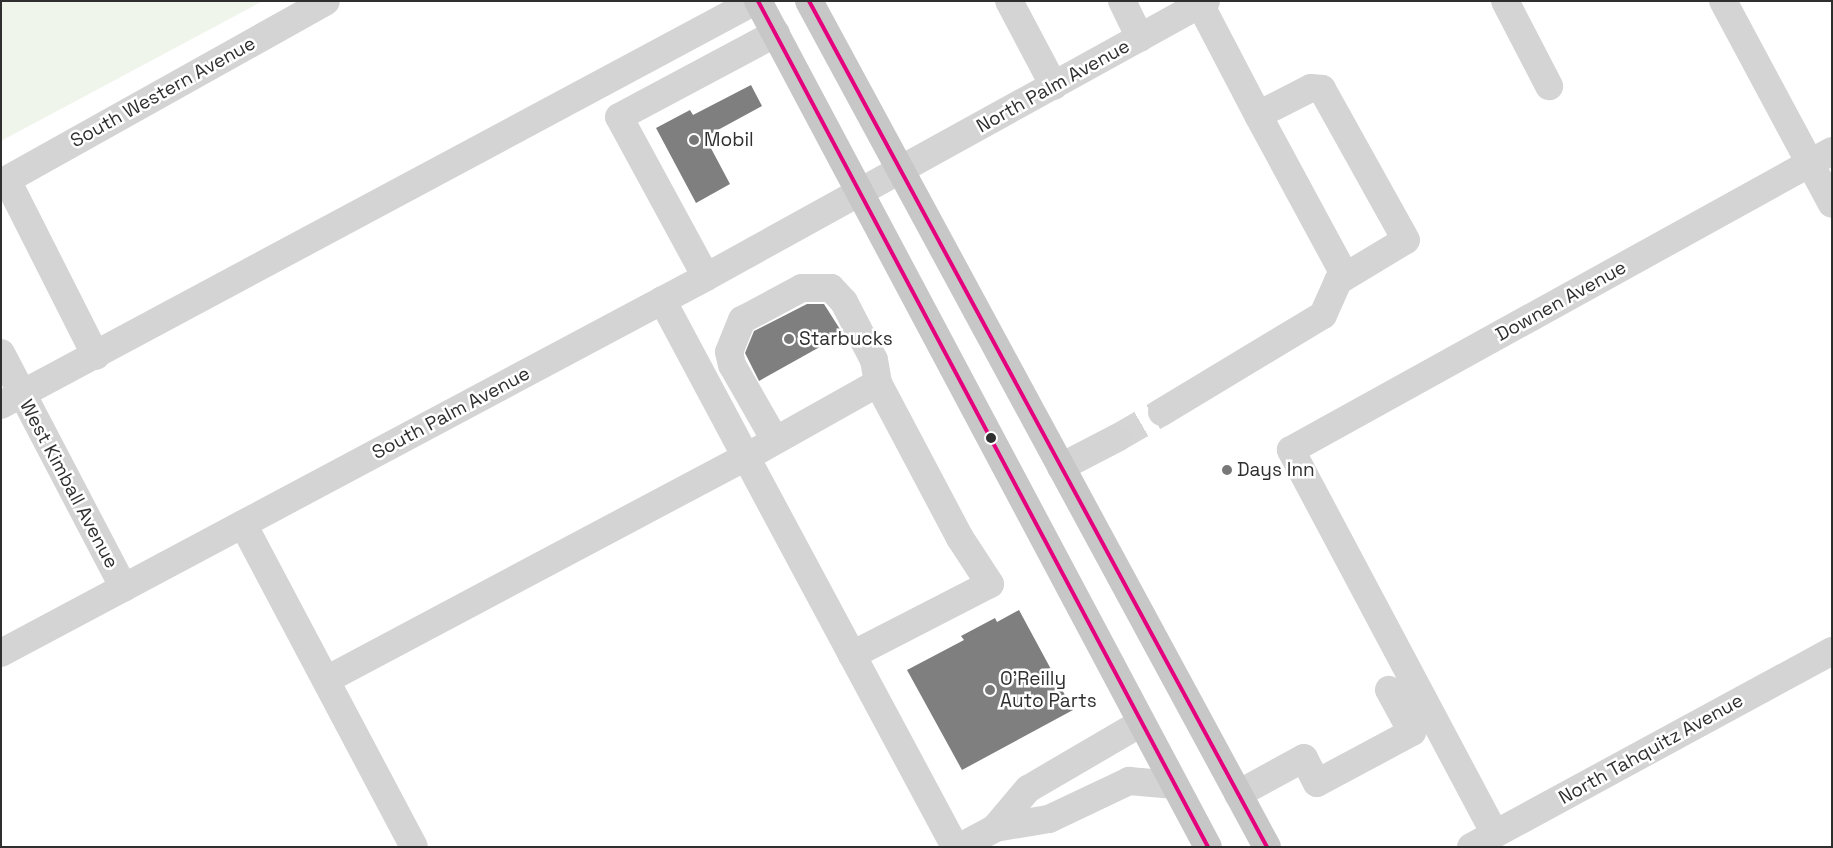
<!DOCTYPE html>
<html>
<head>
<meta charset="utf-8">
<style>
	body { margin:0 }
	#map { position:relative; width:1833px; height:848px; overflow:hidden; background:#fff; font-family:"Space Grotesk",sans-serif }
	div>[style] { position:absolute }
	.green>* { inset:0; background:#f0f5ec }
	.building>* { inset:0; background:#7f7f7f }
	.minor-tunnel>* { height:28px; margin-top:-14px; transform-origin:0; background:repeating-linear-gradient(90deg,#d5d5d5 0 28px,transparent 0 42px) }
	.minor>* { height:28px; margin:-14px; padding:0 14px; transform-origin:14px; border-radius:14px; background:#d4d4d4 }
	.major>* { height:28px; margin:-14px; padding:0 14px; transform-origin:14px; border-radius:14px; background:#c7c7c7 }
	.bus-1>* { height:4px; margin:-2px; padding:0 2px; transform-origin:2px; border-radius:2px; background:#e5007d }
	.dots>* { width:14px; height:14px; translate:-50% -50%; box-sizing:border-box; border:2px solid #fff; border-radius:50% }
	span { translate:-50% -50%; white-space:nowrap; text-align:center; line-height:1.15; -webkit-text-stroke:5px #fff; paint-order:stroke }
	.street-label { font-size:19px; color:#2f2f2f }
	.poi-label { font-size:19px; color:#2f2f2f }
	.left { translate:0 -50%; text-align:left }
	.frame { position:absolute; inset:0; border:2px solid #2f2f2f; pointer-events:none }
</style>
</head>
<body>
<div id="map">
	<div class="green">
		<div style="clip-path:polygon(1px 1px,263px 1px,1px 141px)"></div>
	</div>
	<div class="building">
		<div style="clip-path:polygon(751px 85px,762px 106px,705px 137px,730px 184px,696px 203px,656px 128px,690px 110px,693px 115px)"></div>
		<div style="clip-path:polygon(807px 304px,824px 304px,843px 334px,759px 381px,745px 353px,754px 331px)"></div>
		<div style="clip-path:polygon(1019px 610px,1073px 710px,962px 770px,907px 670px,964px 640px,961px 636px,995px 618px,997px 622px)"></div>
	</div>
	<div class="minor-tunnel">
		<div style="left:1117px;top:438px;width:52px;rotate:-30deg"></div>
	</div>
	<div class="minor">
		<div style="left:1009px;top:1px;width:96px;rotate:62.1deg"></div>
		<div style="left:1122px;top:1px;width:41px;rotate:64.1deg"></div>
		<div style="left:1505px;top:1px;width:96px;rotate:62.6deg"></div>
		<div style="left:1723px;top:1px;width:230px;rotate:61.8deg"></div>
		<div style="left:1258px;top:115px;width:183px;rotate:61.6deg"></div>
		<div style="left:7px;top:180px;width:197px;rotate:63.2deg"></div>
		<div style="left:1px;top:183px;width:372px;rotate:-29.2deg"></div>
		<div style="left:706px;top:277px;width:182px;rotate:-118.5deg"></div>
		<div style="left:619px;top:117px;width:178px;rotate:-28.1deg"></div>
		<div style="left:1px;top:353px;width:265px;rotate:62.4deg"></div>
		<div style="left:1px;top:405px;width:855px;rotate:-28.18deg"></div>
		<div style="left:1162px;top:412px;width:188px;rotate:-31.1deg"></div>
		<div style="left:1323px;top:315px;width:37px;rotate:-66deg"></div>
		<div style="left:1338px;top:281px;width:79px;rotate:-31.1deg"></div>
		<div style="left:1406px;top:240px;width:173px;rotate:-119.1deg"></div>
		<div style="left:1322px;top:89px;width:11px;rotate:-175deg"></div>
		<div style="left:1311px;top:88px;width:59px;rotate:153deg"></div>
		<div style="left:1258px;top:115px;width:125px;rotate:-117.6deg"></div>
		<div style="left:775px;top:440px;width:86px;rotate:-119.8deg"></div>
		<div style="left:732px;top:365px;width:13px;rotate:-103deg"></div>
		<div style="left:729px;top:352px;width:35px;rotate:-68deg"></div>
		<div style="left:742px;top:320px;width:68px;rotate:-28.1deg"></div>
		<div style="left:802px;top:288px;width:29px"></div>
		<div style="left:831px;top:288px;width:19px;rotate:47deg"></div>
		<div style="left:844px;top:302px;width:65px;rotate:62.7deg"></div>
		<div style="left:874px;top:360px;width:23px;rotate:80deg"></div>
		<div style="left:1061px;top:467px;width:63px;rotate:-27.4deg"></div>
		<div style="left:243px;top:524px;width:365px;rotate:62.1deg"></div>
		<div style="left:1px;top:653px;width:799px;rotate:-28.07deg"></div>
		<div style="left:706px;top:277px;width:571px;rotate:-28.9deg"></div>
		<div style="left:852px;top:655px;width:155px;rotate:-27.2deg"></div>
		<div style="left:990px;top:584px;width:55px;rotate:-123.1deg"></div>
		<div style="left:960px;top:538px;width:175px;rotate:-117.9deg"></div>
		<div style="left:878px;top:383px;width:151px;rotate:150.7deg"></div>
		<div style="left:746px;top:457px;width:442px;rotate:61.8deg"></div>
		<div style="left:326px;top:680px;width:476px;rotate:-28deg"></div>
		<div style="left:746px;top:457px;width:178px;rotate:-118.1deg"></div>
		<div style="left:1238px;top:794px;width:75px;rotate:-28.6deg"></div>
		<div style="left:1304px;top:758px;width:28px;rotate:63deg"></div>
		<div style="left:1317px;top:783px;width:108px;rotate:-28.2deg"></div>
		<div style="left:1412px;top:732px;width:48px;rotate:-118.7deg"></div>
		<div style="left:995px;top:828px;width:51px;rotate:-49.8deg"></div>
		<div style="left:1028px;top:789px;width:131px;rotate:-30.3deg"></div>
		<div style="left:1495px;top:834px;width:435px;rotate:-118deg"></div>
		<div style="left:1291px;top:450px;width:618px;rotate:-28.93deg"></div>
		<div style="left:960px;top:847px;width:40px;rotate:-28deg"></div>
		<div style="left:995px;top:828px;width:55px;rotate:-9.5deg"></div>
		<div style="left:1049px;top:819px;width:89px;rotate:-25.4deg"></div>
		<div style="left:1129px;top:781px;width:46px;rotate:5deg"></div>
		<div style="left:1471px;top:847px;width:411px;rotate:-28.5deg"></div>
	</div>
	<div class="major">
		<div style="left:758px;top:1px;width:958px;rotate:61.99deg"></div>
		<div style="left:809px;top:1px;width:962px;rotate:61.57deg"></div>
	</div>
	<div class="bus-1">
		<div style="left:758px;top:1px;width:958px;rotate:61.99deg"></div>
		<div style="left:809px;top:1px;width:962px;rotate:61.57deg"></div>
	</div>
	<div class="dots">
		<div style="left:694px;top:140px;background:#787878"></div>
		<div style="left:789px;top:339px;background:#787878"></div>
		<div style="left:991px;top:438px;background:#2f2f2f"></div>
		<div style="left:1227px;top:470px;background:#787878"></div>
		<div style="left:990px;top:690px;background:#787878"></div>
	</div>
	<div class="street-label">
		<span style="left:1053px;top:86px;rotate:-29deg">North Palm Avenue</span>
		<span style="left:163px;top:92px;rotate:-29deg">South Western Avenue</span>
		<span style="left:1561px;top:301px;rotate:-29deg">Downen Avenue</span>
		<span style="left:451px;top:413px;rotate:-28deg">South Palm Avenue</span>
		<span style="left:69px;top:484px;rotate:62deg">West Kimball Avenue</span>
		<span style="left:1651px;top:749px;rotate:-29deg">North Tahquitz Avenue</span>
	</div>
	<div class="poi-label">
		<span class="left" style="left:704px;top:140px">Mobil</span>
		<span class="left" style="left:799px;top:339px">Starbucks</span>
		<span class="left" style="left:1237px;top:470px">Days Inn</span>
		<span class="left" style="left:1000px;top:690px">O'Reilly<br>Auto Parts</span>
	</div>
	<div class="frame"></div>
</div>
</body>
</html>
